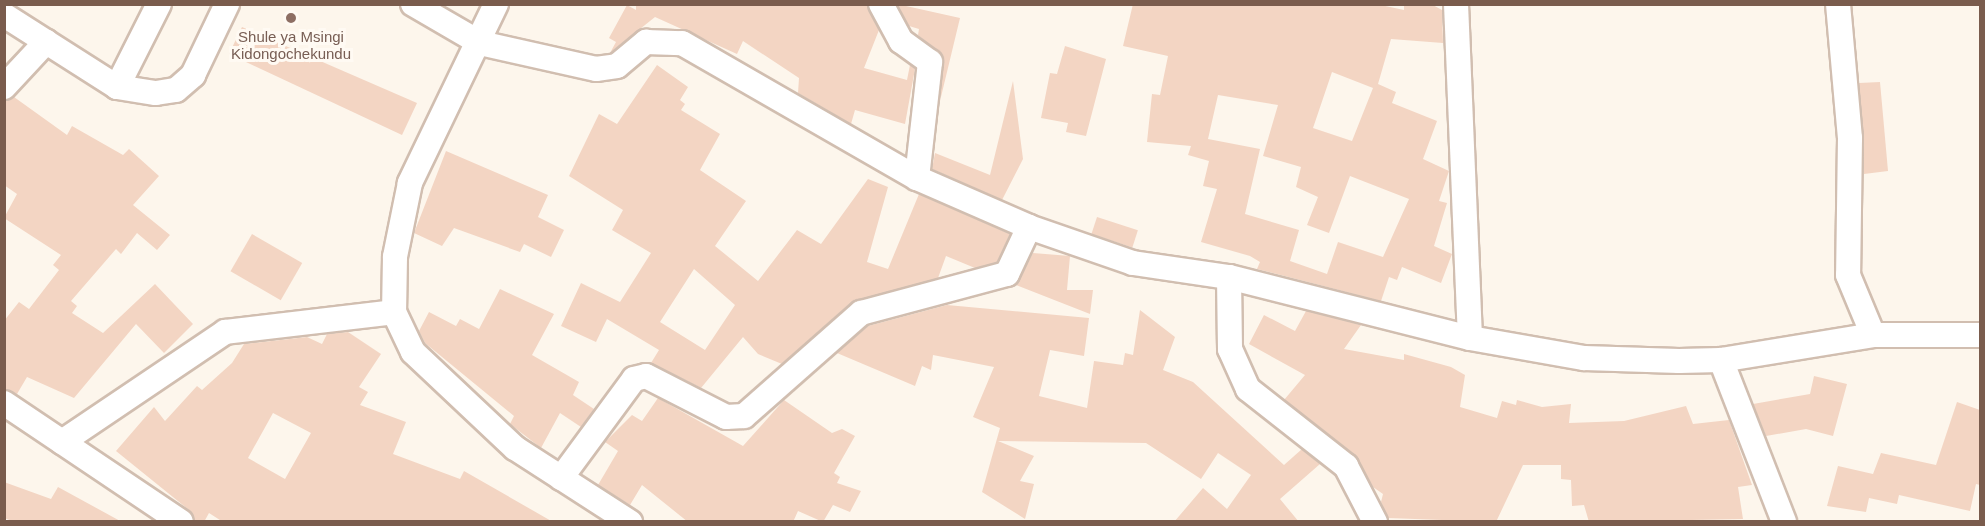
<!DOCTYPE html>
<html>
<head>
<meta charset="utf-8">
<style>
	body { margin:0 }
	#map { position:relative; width:1985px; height:526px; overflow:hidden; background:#fdf6ec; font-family:Helvetica,sans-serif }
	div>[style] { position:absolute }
	.building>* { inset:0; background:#f3d5c3; transform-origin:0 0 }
	.roads { filter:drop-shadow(2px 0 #d1beb0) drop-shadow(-2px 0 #d1beb0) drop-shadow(0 2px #d1beb0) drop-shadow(0 -2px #d1beb0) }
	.street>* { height:24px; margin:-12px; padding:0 12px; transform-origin:12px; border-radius:12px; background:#fff }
	.dots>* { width:16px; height:16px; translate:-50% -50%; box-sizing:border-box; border:3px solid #fffaf3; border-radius:50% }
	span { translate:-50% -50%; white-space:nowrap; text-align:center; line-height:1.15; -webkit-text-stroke:6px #fffaf3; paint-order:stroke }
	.education-label { font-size:15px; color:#785e54 }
	.frame { position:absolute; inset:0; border:6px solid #7a5c4d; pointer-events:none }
</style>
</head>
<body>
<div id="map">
	<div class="building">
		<div style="clip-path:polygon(636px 4px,867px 4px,879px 30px,864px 68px,907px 80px,910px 65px,915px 69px,905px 124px,855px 110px,851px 124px,798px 93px,799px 78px,743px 41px,737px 54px,655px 17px,610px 53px,616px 42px,609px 38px,627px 5px,636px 10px)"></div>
		<div style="clip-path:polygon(897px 4px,960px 18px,940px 101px,943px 57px,918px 35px,919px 29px,909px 26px)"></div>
		<div style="clip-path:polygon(evenodd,1133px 4px,1376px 4px,1404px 10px,1404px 4px,1431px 4px,1442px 10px,1443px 43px,1391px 39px,1378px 84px,1396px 92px,1392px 103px,1437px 121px,1423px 159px,1449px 171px,1439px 201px,1447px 203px,1434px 246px,1452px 254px,1441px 283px,1402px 267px,1397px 280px,1389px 277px,1381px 301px,1257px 269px,1260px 262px,1250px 256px,1201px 242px,1217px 189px,1203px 186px,1209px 161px,1188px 155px,1191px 146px,1147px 142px,1152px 94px,1160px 95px,1168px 56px,1123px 46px,1133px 4px,1332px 72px,1373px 88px,1352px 141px,1313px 128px,1332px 72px,1133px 4px,1218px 95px,1278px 105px,1263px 156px,1301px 167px,1296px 187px,1318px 197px,1307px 225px,1329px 233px,1350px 176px,1409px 199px,1383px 257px,1338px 242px,1327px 274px,1290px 261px,1299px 230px,1245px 214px,1260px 149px,1208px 139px,1218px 95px)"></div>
		<div style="clip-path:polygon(242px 27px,417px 103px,402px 135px,229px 54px)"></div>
		<div style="clip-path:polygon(1065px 46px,1106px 59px,1086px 136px,1066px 132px,1068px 123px,1041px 118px,1050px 73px,1057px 74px)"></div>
		<div style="clip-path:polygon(evenodd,657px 65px,688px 87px,680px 100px,685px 104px,681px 110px,720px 134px,700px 170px,746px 201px,715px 246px,758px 281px,797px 230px,821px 244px,868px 179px,888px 187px,867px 262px,888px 269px,919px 194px,1010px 234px,997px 262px,975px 268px,946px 256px,938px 278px,852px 302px,782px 364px,758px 354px,743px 337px,701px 388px,651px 363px,659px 350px,607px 319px,596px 342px,561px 326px,581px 283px,620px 302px,651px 253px,612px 230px,623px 210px,569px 176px,599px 114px,617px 124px,657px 65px,694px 269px,735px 305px,705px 350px,660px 322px,694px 269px)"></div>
		<div style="clip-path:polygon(1013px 81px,1023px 159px,1002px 200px,932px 169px,935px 153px,990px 175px)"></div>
		<div style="clip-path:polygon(1880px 82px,1888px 171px,1864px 174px,1859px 83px)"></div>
		<div style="clip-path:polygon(14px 97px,67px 135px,72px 126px,123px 155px,129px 149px,159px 176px,133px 205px,170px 235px,157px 250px,137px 233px,121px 254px,116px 249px,71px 301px,77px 306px,72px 313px,103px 333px,155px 284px,193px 324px,164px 353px,136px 324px,74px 398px,27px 377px,17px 394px,4px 389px,4px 321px,19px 302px,29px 309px,59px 270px,53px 265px,61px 255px,4px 218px,17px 194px,4px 185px,4px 101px)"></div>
		<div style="clip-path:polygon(446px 151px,548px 195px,538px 217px,564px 230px,551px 257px,524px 244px,520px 252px,454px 228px,442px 246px,414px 233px)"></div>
		<div style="left:1097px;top:217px;width:43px;height:18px;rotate:18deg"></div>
		<div style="left:252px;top:234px;width:58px;height:43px;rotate:30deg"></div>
		<div style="clip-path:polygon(1033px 253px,1070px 256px,1067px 290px,1093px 290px,1090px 314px,1016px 285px)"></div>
		<div style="clip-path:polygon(500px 289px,554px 314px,532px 355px,579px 382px,573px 395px,594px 409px,581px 427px,560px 413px,541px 448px,510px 424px,514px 416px,425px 343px,419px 331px,429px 312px,456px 326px,460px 319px,479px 329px)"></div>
		<div style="clip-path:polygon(947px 305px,1089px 318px,1084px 356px,1050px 350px,1039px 396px,1087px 408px,1094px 361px,1123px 365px,1125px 353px,1133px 355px,1140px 310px,1175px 337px,1163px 370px,1193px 382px,1284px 465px,1302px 449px,1320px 464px,1280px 499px,1299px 522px,1174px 522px,1203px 488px,1227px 509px,1251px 475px,1218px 453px,1201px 479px,1146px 443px,998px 441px,1034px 456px,1020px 481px,1034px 484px,1025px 519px,982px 492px,1000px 428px,973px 417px,994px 367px,933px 355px,931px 370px,922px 366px,915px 386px,837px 353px,868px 326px)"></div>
		<div style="clip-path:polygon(1306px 311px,1361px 325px,1344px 349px,1404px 360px,1404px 354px,1451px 367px,1465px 375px,1460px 407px,1497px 418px,1502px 401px,1516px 405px,1517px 400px,1542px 407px,1571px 404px,1569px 423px,1624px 421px,1686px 406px,1693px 424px,1729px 420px,1752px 485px,1738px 487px,1743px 519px,1589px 522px,1584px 505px,1572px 506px,1571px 480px,1561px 479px,1561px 465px,1523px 465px,1496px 522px,1388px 518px,1381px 502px,1383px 494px,1373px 487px,1355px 455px,1284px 400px,1305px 375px,1249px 344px,1264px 315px,1295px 331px)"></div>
		<div style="clip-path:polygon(evenodd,348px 332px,381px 354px,359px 387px,368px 392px,360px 405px,406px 422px,393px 454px,460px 479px,464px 471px,553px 522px,223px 522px,209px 513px,204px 522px,195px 522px,189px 510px,116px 451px,154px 407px,165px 421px,197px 386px,202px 390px,232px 363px,244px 344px,307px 337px,322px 344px,327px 334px,348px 332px,273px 413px,311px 433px,285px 479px,248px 458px,273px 413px)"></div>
		<div style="clip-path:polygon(1814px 376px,1847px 384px,1833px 436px,1806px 429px,1766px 436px,1753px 404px,1810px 394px)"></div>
		<div style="clip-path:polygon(658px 398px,743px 446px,784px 400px,832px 433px,842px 429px,855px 436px,834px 473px,840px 477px,837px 483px,861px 491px,850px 512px,833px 505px,823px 522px,798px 511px,793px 522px,688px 522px,642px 485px,630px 505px,598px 485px,618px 451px,605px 442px,632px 415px,642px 421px)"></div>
		<div style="clip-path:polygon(1957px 402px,1980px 410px,1980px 485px,1976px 484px,1970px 511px,1899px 495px,1897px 504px,1869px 498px,1866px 512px,1827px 506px,1838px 466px,1873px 474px,1881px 453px,1936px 465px)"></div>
		<div style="clip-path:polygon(4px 482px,51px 499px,58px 487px,122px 522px,15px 522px,4px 518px)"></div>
	</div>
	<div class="roads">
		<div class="street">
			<div style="left:413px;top:4px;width:78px;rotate:30.2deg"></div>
			<div style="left:480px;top:43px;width:119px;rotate:12.6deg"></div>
			<div style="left:596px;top:69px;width:21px;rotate:-8deg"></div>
			<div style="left:617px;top:66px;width:38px;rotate:-40deg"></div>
			<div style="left:646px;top:42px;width:36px;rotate:2deg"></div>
			<div style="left:682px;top:43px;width:271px;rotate:29.9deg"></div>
			<div style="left:917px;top:178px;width:122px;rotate:23.6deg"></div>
			<div style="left:1029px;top:227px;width:110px;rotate:19.1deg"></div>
			<div style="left:1133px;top:263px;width:97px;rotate:8.3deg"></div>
			<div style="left:1229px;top:277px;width:249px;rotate:14.2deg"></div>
			<div style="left:1470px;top:338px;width:116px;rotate:10deg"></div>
			<div style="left:1584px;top:358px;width:95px;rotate:1.8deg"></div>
			<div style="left:1679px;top:361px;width:42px;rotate:-1.4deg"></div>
			<div style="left:1721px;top:360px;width:154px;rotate:-9.3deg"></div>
			<div style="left:1873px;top:335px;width:107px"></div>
			<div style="left:496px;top:4px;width:199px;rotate:115.7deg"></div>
			<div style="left:410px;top:183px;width:76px;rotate:101.5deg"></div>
			<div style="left:395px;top:257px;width:55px;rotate:91deg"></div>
			<div style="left:394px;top:312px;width:44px;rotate:64.6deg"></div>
			<div style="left:413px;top:352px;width:140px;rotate:43.3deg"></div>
			<div style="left:515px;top:448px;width:137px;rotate:32.8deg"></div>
			<div style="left:881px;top:4px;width:42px;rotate:61.6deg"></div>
			<div style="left:901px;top:41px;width:36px;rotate:36deg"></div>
			<div style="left:930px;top:62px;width:117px;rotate:96.4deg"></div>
			<div style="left:1456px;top:4px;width:334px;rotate:87.6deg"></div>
			<div style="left:1838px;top:4px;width:135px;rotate:84.9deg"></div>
			<div style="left:1850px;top:138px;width:137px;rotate:90.8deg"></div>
			<div style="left:1848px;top:275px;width:65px;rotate:67.4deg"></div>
			<div style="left:4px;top:15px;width:134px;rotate:32.5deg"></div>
			<div style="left:117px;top:87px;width:39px;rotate:9deg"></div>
			<div style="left:156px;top:93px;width:20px;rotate:-9deg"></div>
			<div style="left:176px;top:90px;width:23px;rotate:-41deg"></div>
			<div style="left:193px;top:75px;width:79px;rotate:-64.4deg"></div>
			<div style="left:4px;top:87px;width:62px;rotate:-47deg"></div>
			<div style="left:117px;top:87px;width:93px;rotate:-63.2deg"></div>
			<div style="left:1229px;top:277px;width:72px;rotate:89.2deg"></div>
			<div style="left:1230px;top:349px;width:44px;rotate:65.8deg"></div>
			<div style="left:1248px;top:389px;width:125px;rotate:38.2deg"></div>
			<div style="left:1346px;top:466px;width:63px;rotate:62.6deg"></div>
			<div style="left:1721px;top:360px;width:174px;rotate:68.7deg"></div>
			<div style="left:4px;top:403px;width:213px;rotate:33.9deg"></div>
			<div style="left:62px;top:442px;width:197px;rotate:-34deg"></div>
			<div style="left:225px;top:332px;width:170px;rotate:-6.7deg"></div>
			<div style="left:561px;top:478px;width:123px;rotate:-53.6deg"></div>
			<div style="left:634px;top:379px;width:12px;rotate:-14deg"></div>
			<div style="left:646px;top:376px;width:90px;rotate:27.1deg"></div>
			<div style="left:726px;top:417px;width:18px;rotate:-3deg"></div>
			<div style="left:744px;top:416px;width:156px;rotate:-41.4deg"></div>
			<div style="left:861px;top:313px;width:151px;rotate:-15deg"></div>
			<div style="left:1007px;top:274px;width:52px;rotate:-64.9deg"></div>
		</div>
	</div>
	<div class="dots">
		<div style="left:291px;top:18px;background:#8d6e63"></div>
	</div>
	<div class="education-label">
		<span style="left:291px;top:45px">Shule ya Msingi<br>Kidongochekundu</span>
	</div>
	<div class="frame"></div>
</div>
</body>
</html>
